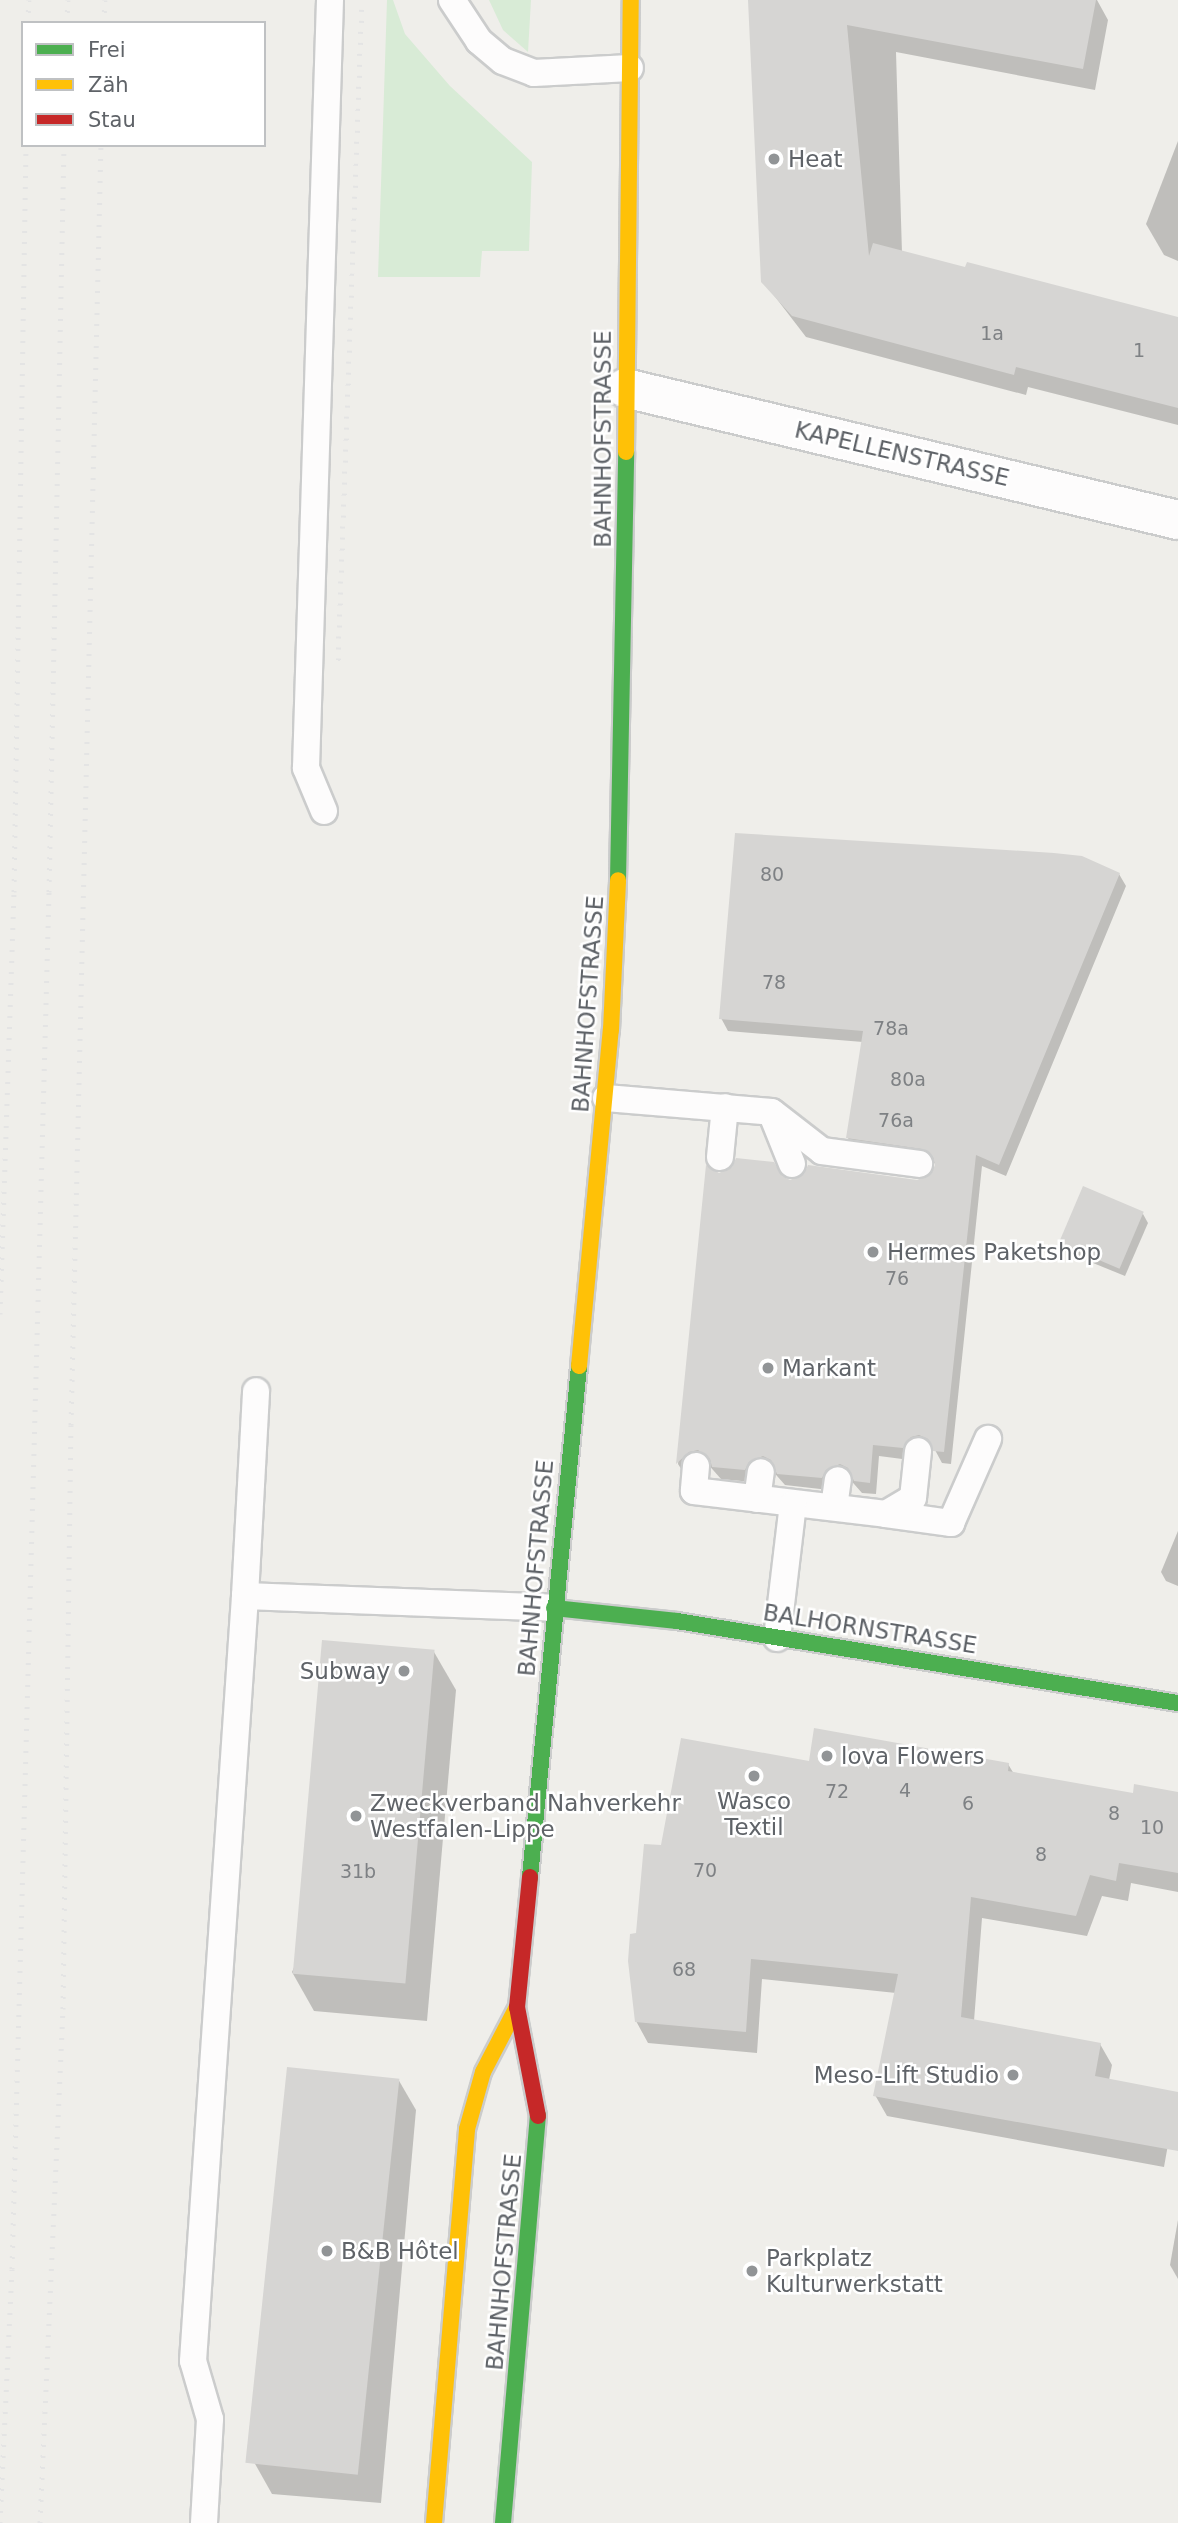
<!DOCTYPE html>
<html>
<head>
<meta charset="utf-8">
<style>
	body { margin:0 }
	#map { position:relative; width:1178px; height:2523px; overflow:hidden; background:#efeeea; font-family:"DejaVu Sans",sans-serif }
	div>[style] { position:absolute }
	.green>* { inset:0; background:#d8ebd6 }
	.shadow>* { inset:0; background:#0003 }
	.building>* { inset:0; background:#d6d5d3; transform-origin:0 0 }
	.roads { filter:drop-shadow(2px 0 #cbcccc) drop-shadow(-2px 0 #cbcccc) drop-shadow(0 2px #cbcccc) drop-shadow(0 -2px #cbcccc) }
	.lane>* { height:26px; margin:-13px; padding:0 13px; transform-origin:13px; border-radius:13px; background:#fdfcfc }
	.street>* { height:38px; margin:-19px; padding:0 19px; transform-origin:19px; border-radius:19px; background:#fdfcfc }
	.fast>* { height:16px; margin:-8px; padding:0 8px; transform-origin:8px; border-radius:8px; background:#4caf50 }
	.slow>* { height:16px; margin:-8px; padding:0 8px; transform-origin:8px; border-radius:8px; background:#ffc107 }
	.jam>* { height:16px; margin:-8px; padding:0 8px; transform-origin:8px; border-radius:8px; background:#c62828 }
	.rail>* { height:5px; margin-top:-2.5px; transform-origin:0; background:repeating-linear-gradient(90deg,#e4e4e4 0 2px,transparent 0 11px) }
	.dots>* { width:19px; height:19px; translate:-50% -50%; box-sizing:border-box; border:4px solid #fff; border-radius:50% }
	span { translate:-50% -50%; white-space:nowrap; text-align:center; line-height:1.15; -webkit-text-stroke:5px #fff; paint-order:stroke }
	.number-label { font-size:19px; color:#7e8184 }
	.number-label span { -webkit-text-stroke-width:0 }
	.poi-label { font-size:23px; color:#5f6368 }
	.left { translate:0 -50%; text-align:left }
	.right { translate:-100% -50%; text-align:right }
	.street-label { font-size:23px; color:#5f6368 }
	.legend { position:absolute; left:21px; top:21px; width:245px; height:126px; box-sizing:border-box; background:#fff; border:2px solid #bfc1c3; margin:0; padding:9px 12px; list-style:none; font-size:21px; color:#5f6368 }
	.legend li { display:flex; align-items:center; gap:14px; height:35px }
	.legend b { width:35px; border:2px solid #bfc1c3 }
</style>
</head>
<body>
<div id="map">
	<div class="green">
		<div style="clip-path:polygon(387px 0,393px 0,405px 34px,450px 86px,532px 162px,529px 251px,482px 251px,480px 277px,378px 277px)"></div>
		<div style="clip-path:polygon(489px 0,531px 0,528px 52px,503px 30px)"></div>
	</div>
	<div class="shadow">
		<div style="clip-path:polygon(749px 0,1097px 0,1108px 20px,1095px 90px,896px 52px,902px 253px,1178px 318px,1178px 425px,1028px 387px,1026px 395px,806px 337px,763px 281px)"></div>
		<div style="clip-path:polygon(1178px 141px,1178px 261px,1164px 255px,1146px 224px)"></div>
		<div style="clip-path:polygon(1119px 874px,1126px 886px,1006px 1176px,982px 1166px,951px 1464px,942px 1463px,935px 1450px,927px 1447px,910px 1460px,879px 1456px,876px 1494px,862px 1493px,847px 1476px,829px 1490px,785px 1485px,770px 1468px,752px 1482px,721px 1479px,706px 1462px,685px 1475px,678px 1464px,708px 1168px,719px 1175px,790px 1181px,917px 1181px,932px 1175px,937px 1165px,930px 1160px,855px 1150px,848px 1138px,863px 1042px,728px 1031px,721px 1018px)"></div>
		<div style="clip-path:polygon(1143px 1214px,1148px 1223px,1125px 1276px,1066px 1252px,1061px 1243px)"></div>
		<div style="clip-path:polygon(1178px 1531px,1178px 1586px,1166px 1581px,1161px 1572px)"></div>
		<div style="clip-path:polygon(434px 1652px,456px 1690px,427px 2021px,314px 2011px,292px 1972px)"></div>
		<div style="clip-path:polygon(810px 1763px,1008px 1764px,1014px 1774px,1134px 1795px,1178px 1794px,1178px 1892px,1131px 1883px,1128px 1901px,1102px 1896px,1087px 1936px,982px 1918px,974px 2021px,1100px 2044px,1112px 2065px,1109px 2080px,1174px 2111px,1164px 2167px,887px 2116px,875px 2095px,896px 1993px,762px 1979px,757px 2053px,648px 2043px,636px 2021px,637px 1935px,663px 1847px)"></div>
		<div style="clip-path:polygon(398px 2079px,416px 2110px,381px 2503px,272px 2494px,254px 2462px)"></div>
		<div style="clip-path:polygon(1178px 2220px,1178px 2279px,1170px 2265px)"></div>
	</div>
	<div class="building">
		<div style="clip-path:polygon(748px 0,1096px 0,1083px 69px,847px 25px,869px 256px,873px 243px,965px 267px,967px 262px,1178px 317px,1178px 408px,1016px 367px,1014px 375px,792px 316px,761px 282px)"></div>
		<div style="clip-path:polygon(735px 833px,1054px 853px,1082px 856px,1120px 873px,999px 1165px,976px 1155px,944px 1452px,933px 1451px,928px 1439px,919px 1435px,911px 1437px,903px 1448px,873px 1445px,870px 1483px,854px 1481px,848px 1468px,840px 1464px,826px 1470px,822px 1478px,777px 1474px,771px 1460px,763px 1456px,749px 1462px,745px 1470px,712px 1467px,710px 1459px,698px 1450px,689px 1452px,676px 1464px,706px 1165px,719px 1173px,732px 1167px,736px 1158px,774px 1162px,782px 1176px,790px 1180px,804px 1174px,808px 1165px,917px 1180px,931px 1174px,935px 1165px,933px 1157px,922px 1149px,846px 1138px,863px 1031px,719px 1019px)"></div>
		<div style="left:1083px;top:1186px;width:66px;height:62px;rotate:23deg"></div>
		<div style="left:322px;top:1640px;width:113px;height:335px;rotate:5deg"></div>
		<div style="clip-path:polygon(814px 1728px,1009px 1763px,1008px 1771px,1133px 1793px,1134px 1784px,1178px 1792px,1178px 1873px,1119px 1863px,1116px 1881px,1090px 1875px,1076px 1916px,971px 1897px,961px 2017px,1101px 2043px,1095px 2076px,1178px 2092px,1178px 2151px,873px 2096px,898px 1974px,751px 1959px,746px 2032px,635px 2022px,628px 1961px,630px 1934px,636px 1933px,644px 1844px,661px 1845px,681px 1738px,809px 1761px)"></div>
		<div style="left:287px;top:2067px;width:113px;height:398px;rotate:6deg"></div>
	</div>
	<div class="roads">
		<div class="lane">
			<div style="left:452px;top:0;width:49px;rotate:56.6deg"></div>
			<div style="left:479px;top:41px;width:31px;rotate:40deg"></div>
			<div style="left:503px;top:61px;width:33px;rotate:21deg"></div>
			<div style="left:534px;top:73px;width:96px;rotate:-3deg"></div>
			<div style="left:324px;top:811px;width:47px;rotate:-112.7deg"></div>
			<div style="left:306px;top:768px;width:768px;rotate:-88.21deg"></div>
			<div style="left:606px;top:1098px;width:166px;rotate:4.8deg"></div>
			<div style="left:771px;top:1112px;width:56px;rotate:68deg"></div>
			<div style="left:773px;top:1113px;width:62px;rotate:37.8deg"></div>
			<div style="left:822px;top:1151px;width:98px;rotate:7.6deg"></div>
			<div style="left:720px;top:1157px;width:50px;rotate:-84.3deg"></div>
			<div style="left:696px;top:1466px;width:25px;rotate:95deg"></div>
			<div style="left:694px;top:1491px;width:193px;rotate:6.8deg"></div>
			<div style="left:886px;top:1514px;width:31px;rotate:-31deg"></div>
			<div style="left:913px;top:1498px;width:47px;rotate:-83.9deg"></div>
			<div style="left:757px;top:1499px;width:27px;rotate:-82deg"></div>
			<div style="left:834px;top:1507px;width:27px;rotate:-82deg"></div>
			<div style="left:886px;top:1514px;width:66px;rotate:7.9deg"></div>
			<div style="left:951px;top:1523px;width:92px;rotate:-66.2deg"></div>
			<div style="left:245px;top:1596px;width:205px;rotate:-86.9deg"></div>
			<div style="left:777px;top:1638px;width:135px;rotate:-83.2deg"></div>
			<div style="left:204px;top:2523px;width:104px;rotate:-86.7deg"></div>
			<div style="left:210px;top:2419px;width:60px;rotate:-106.3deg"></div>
			<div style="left:193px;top:2361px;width:767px;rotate:-86.11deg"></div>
			<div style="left:245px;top:1596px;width:309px;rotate:2.2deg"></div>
		</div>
		<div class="street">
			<div style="left:625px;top:388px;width:569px;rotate:13.43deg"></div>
		</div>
		<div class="fast">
			<div style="left:618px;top:880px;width:428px;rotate:-88.9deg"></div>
			<div style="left:554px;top:1608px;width:124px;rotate:6deg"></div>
			<div style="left:677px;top:1621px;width:508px;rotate:9.3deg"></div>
			<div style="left:530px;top:1877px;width:513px;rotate:-84.52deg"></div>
			<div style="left:503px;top:2523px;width:409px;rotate:-85.1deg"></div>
		</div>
		<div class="slow">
			<div style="left:626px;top:452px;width:452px;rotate:-89.4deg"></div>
			<div style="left:579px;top:1366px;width:338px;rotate:-84.6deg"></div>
			<div style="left:611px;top:1030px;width:150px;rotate:-87.3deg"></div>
			<div style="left:434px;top:2523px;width:395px;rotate:-85.2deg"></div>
			<div style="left:467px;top:2129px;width:59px;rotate:-74.3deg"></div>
			<div style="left:483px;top:2072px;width:73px;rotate:-62.4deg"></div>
		</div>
		<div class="jam">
			<div style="left:530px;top:1877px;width:131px;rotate:95.7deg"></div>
			<div style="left:517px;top:2007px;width:111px;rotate:79.1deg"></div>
		</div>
	</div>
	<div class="rail">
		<div style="left:28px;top:23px;width:23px;rotate:-88deg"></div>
		<div style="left:67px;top:23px;width:23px;rotate:-88deg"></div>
		<div style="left:104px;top:23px;width:23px;rotate:-88deg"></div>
		<div style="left:338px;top:660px;width:660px;rotate:-87.92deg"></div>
		<div style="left:0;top:1314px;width:422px;rotate:-88.1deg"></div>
		<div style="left:14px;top:892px;width:747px;rotate:-89.08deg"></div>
		<div style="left:0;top:2523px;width:254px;rotate:-87.3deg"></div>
		<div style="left:12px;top:2269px;width:1377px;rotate:-88.46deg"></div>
		<div style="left:49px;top:892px;width:747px;rotate:-88.85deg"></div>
		<div style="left:40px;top:2523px;width:515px;rotate:-87.44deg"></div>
		<div style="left:63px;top:2009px;width:584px;rotate:-89.22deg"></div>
		<div style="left:71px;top:1425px;width:1280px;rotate:-88.66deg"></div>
	</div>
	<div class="dots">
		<div style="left:774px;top:159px;background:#919496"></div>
		<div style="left:873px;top:1252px;background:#919496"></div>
		<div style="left:768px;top:1368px;background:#919496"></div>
		<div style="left:404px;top:1671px;background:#919496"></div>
		<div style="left:827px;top:1756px;background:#919496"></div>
		<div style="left:754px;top:1776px;background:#919496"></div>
		<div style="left:356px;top:1816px;background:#919496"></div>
		<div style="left:1013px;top:2075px;background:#919496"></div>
		<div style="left:327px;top:2251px;background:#919496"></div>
		<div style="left:752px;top:2271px;background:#919496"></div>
	</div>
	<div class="number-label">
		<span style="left:992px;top:334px">1a</span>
		<span style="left:1139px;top:351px">1</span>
		<span style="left:772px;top:875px">80</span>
		<span style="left:774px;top:983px">78</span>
		<span style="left:891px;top:1029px">78a</span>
		<span style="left:908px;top:1080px">80a</span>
		<span style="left:896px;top:1121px">76a</span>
		<span style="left:897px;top:1279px">76</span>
		<span style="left:905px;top:1791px">4</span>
		<span style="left:837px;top:1792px">72</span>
		<span style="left:968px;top:1804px">6</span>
		<span style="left:1114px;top:1814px">8</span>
		<span style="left:1152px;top:1828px">10</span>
		<span style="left:1041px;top:1855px">8</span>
		<span style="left:705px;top:1871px">70</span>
		<span style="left:358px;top:1872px">31b</span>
		<span style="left:684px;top:1970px">68</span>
	</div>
	<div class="poi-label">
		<span class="left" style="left:788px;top:159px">Heat</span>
		<span class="left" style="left:887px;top:1252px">Hermes Paketshop</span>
		<span class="left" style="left:782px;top:1368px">Markant</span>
		<span class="right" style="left:390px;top:1671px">Subway</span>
		<span class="left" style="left:841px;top:1756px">lova Flowers</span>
		<span style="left:754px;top:1814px">Wasco<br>Textil</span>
		<span class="left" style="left:370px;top:1816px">Zweckverband Nahverkehr<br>Westfalen-Lippe</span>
		<span class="right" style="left:999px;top:2075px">Meso-Lift Studio</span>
		<span class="left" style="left:341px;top:2251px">B&amp;B Hôtel</span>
		<span class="left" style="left:766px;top:2271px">Parkplatz<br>Kulturwerkstatt</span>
	</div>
	<div class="street-label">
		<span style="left:603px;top:439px;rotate:-90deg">BAHNHOFSTRASSE</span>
		<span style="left:902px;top:454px;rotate:13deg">KAPELLENSTRASSE</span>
		<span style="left:588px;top:1004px;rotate:-86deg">BAHNHOFSTRASSE</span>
		<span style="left:536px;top:1568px;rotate:-85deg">BAHNHOFSTRASSE</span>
		<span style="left:870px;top:1629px;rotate:9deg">BALHORNSTRASSE</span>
		<span style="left:504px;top:2262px;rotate:-85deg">BAHNHOFSTRASSE</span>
	</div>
	<ul class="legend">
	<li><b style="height:9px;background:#4caf50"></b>Frei</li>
	<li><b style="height:9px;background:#ffc107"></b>Zäh</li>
	<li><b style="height:9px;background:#c62828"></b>Stau</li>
	</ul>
</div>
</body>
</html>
